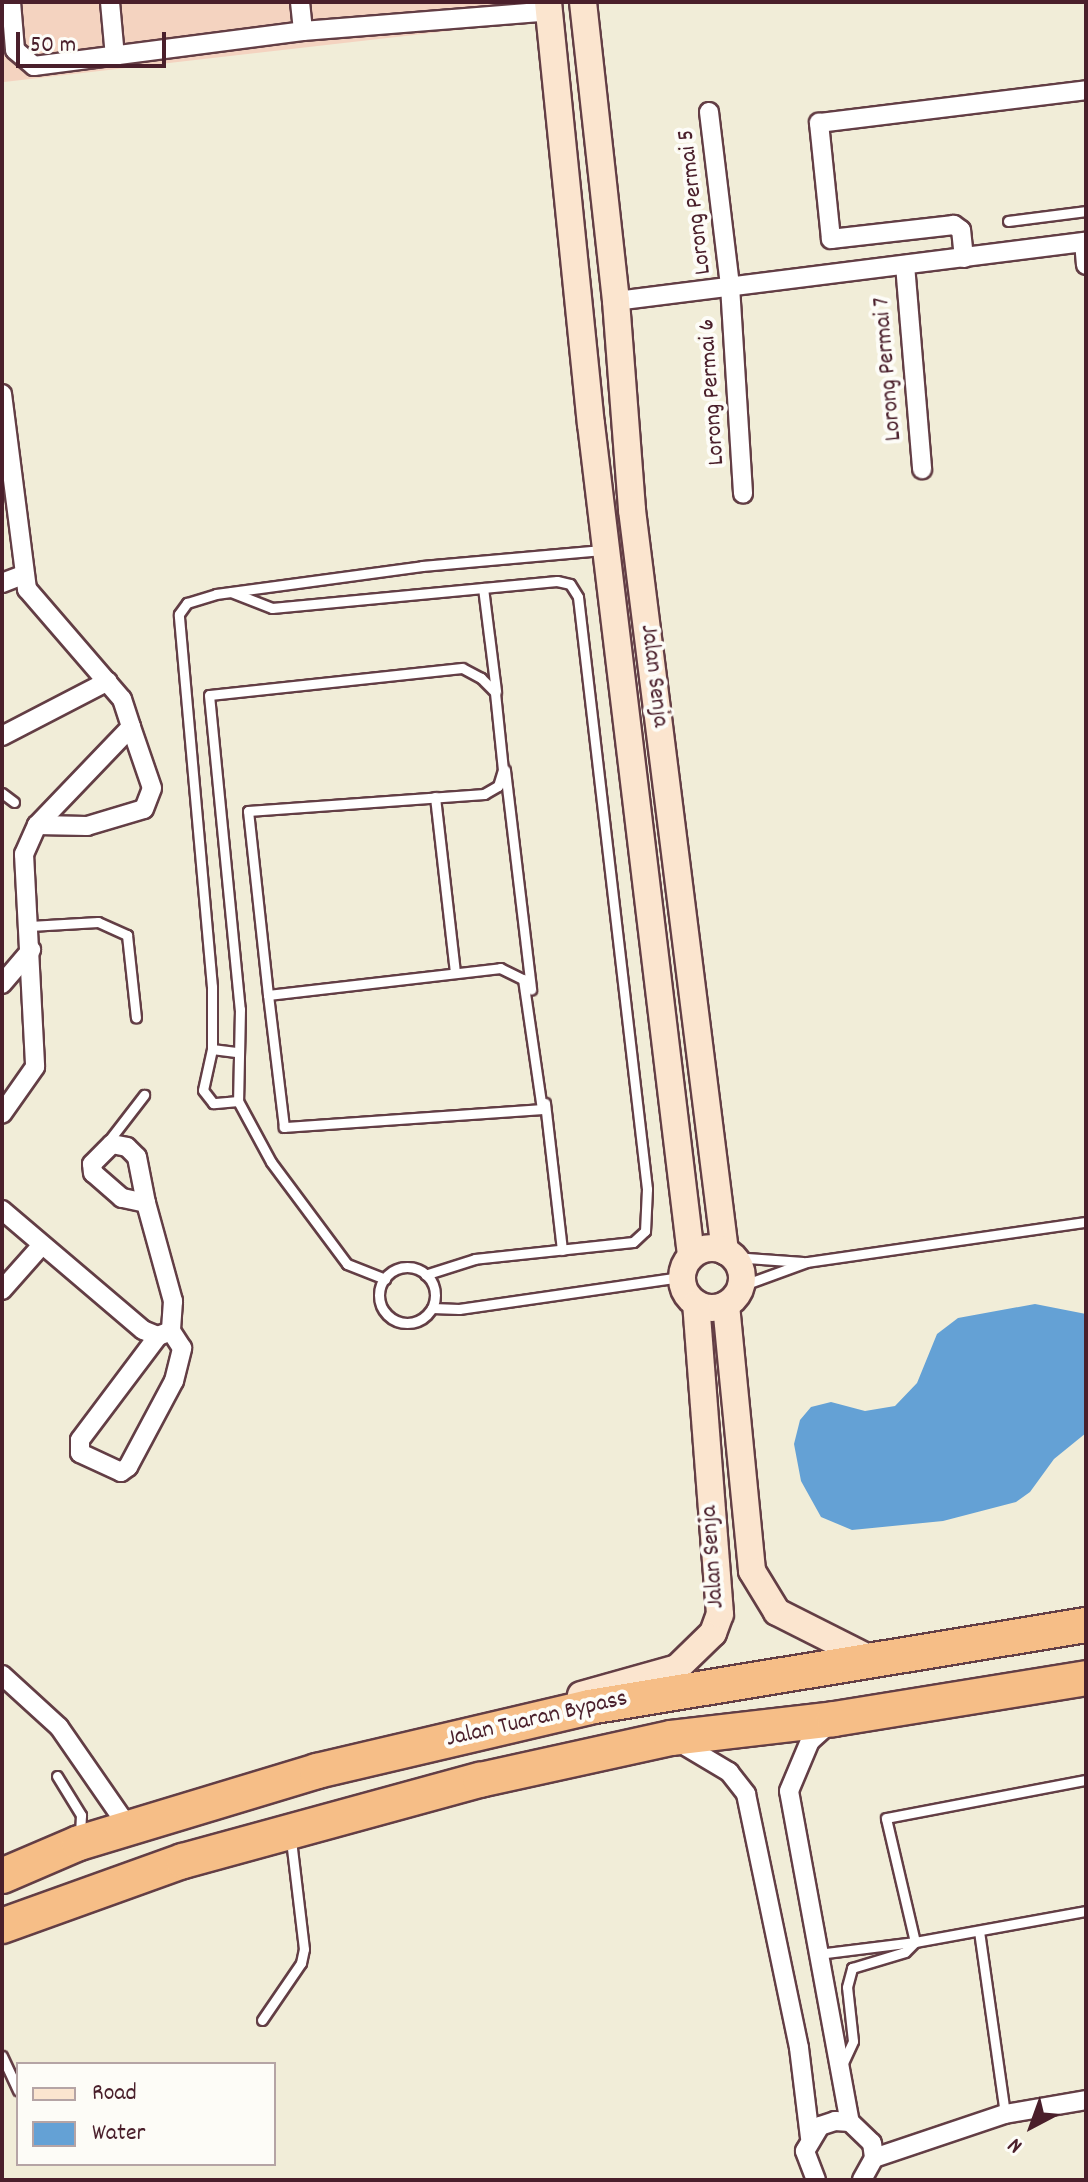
<!DOCTYPE html>
<html>
<head>
<meta charset="utf-8">
<style>
	body { margin:0 }
	#map { position:relative; width:1088px; height:2182px; overflow:hidden; background:#f1edd8; font-family:Dekko,sans-serif }
	div>[style] { position:absolute }
	.built>* { inset:0; background:#f4d3c0 }
	.water>* { inset:0; background:#64a1d5 }
	.roads { filter:drop-shadow(2px 0 #633e45) drop-shadow(-2px 0 #633e45) drop-shadow(0 2px #633e45) drop-shadow(0 -2px #633e45) }
	.lane>* { height:9px; margin:-4.5px; padding:0 4.5px; transform-origin:4.5px; border-radius:4.5px; background:#fff }
	.lane>.ring { margin:-4.5px; padding:0; box-sizing:content-box; background:none; border:9px solid #fff; border-radius:50% }
	.street>* { height:18px; margin:-9px; padding:0 9px; transform-origin:9px; border-radius:9px; background:#fff }
	.secondary>* { height:26px; margin:-13px; padding:0 13px; transform-origin:13px; border-radius:13px; background:#fbe5cf }
	.secondary>.ring { margin:-13px; padding:0; box-sizing:content-box; background:none; border:26px solid #fbe5cf; border-radius:50% }
	.highway>* { height:34px; margin:-17px; padding:0 17px; transform-origin:17px; border-radius:17px; background:#f6be87 }
	span { translate:-50% -50%; white-space:nowrap; text-align:center; line-height:1.15; -webkit-text-stroke:8px #fdfcf7; paint-order:stroke }
	.street-label { font-size:24px; color:#4a1f2b }
	.frame { position:absolute; inset:0; border:4px solid #4a1f2b; pointer-events:none }
	.legend { position:absolute; left:16px; top:2062px; width:260px; height:104px; box-sizing:border-box; background:#fdfcf7; border:2px solid #b5a4a5; margin:0; padding:10px 14px; list-style:none; font-size:24px; color:#4a1f2b }
	.legend li { display:flex; align-items:center; gap:16px; height:40px }
	.legend b { width:40px; border:2px solid #b5a4a5 }
	.north { position:absolute; left:992px; top:2086px; width:80px; height:80px; -webkit-text-stroke:6px #fdfcf7; paint-order:stroke; rotate:221deg; font-size:22px; font-weight:700; line-height:32px; text-align:center; color:#4a1f2b }
	.north::after { content:''; display:block; margin:auto; width:28px; height:36px; background:#4a1f2b; clip-path:polygon(50% 0,100% 100%,50% 72%,0 100%) }
	.scale { position:absolute; left:16px; top:32px; width:150px; height:36px; box-sizing:border-box; border:4px solid #4a1f2b; border-top:0; padding-left:10px; font-size:24px; line-height:28px; white-space:nowrap; color:#4a1f2b; -webkit-text-stroke:6px #fdfcf7; paint-order:stroke }
</style>
</head>
<body>
<div id="map">
	<div class="built">
		<div style="clip-path:polygon(2px 2px,516px 2px,518px 23px,4px 82px)"></div>
	</div>
	<div class="water">
		<div style="clip-path:polygon(1035px 1304px,1086px 1314px,1086px 1433px,1054px 1459px,1030px 1492px,1016px 1502px,943px 1521px,852px 1530px,821px 1517px,801px 1481px,794px 1444px,800px 1420px,811px 1407px,831px 1402px,865px 1411px,895px 1406px,917px 1383px,937px 1334px,958px 1318px)"></div>
	</div>
	<div class="roads">
		<div class="lane">
			<div style="left:1008px;top:221px;width:79px;rotate:-7.3deg"></div>
			<div style="left:483px;top:588px;width:104px;rotate:82.8deg"></div>
			<div style="left:231px;top:592px;width:44px;rotate:21.3deg"></div>
			<div style="left:272px;top:608px;width:286px;rotate:-5.4deg"></div>
			<div style="left:557px;top:581px;width:13px;rotate:13deg"></div>
			<div style="left:570px;top:584px;width:15px;rotate:58deg"></div>
			<div style="left:578px;top:597px;width:596px;rotate:83.35deg"></div>
			<div style="left:647px;top:1189px;width:42px;rotate:92.7deg"></div>
			<div style="left:645px;top:1231px;width:16px;rotate:137deg"></div>
			<div style="left:633px;top:1242px;width:159px;rotate:173.9deg"></div>
			<div style="left:475px;top:1259px;width:52px;rotate:162.3deg"></div>
			<div style="left:505px;top:770px;width:221px;rotate:83.2deg"></div>
			<div style="left:2px;top:793px;width:15px;rotate:37deg"></div>
			<div style="left:435px;top:797px;width:177px;rotate:83.5deg"></div>
			<div style="left:30px;top:926px;width:68px;rotate:-3.4deg"></div>
			<div style="left:98px;top:922px;width:32px;rotate:24deg"></div>
			<div style="left:127px;top:935px;width:83px;rotate:83.8deg"></div>
			<div style="left:268px;top:995px;width:234px;rotate:-6.6deg"></div>
			<div style="left:500px;top:968px;width:25px;rotate:26deg"></div>
			<div style="left:523px;top:979px;width:131px;rotate:81.7deg"></div>
			<div style="left:542px;top:1109px;width:259px;rotate:176deg"></div>
			<div style="left:284px;top:1127px;width:133px;rotate:-96.9deg"></div>
			<div style="left:268px;top:995px;width:185px;rotate:-96.2deg"></div>
			<div style="left:248px;top:811px;width:237px;rotate:-4.1deg"></div>
			<div style="left:484px;top:794px;width:16px;rotate:-30deg"></div>
			<div style="left:498px;top:786px;width:17px;rotate:-73deg"></div>
			<div style="left:503px;top:770px;width:78px;rotate:-95.9deg"></div>
			<div style="left:495px;top:692px;width:20px;rotate:-135deg"></div>
			<div style="left:481px;top:678px;width:21px;rotate:-152deg"></div>
			<div style="left:462px;top:668px;width:254px;rotate:173.9deg"></div>
			<div style="left:209px;top:695px;width:316px;rotate:84.4deg"></div>
			<div style="left:240px;top:1009px;width:92px;rotate:91.2deg"></div>
			<div style="left:238px;top:1101px;width:69px;rotate:61.6deg"></div>
			<div style="left:271px;top:1162px;width:127px;rotate:53.3deg"></div>
			<div style="left:347px;top:1264px;width:41px;rotate:21.5deg"></div>
			<div style="left:212px;top:1049px;width:26px;rotate:7deg"></div>
			<div style="left:238px;top:1101px;width:25px;rotate:175deg"></div>
			<div style="left:213px;top:1103px;width:16px;rotate:-128deg"></div>
			<div style="left:203px;top:1090px;width:42px;rotate:-77.6deg"></div>
			<div style="left:212px;top:1049px;width:62px;rotate:-90deg"></div>
			<div style="left:212px;top:987px;width:374px;rotate:-95.1deg"></div>
			<div style="left:179px;top:614px;width:14px;rotate:-54deg"></div>
			<div style="left:187px;top:603px;width:30px;rotate:-17deg"></div>
			<div style="left:216px;top:594px;width:208px;rotate:-7.7deg"></div>
			<div style="left:422px;top:566px;width:181px;rotate:-5.1deg"></div>
			<div style="left:545px;top:1103px;width:148px;rotate:83.4deg"></div>
			<div style="left:107px;top:1143px;width:61px;rotate:-52.4deg"></div>
			<div style="left:733px;top:1257px;width:70px;rotate:4.1deg"></div>
			<div class="ring" style="left:379px;top:1267px;width:47px;height:47px"></div>
			<div style="left:741px;top:1286px;width:70px;rotate:-20deg"></div>
			<div style="left:807px;top:1262px;width:282px;rotate:-8.2deg"></div>
			<div style="left:432px;top:1308px;width:27px;rotate:2deg"></div>
			<div style="left:459px;top:1309px;width:224px;rotate:-8.2deg"></div>
			<div style="left:57px;top:1776px;width:46px;rotate:58.4deg"></div>
			<div style="left:81px;top:1815px;width:21px;rotate:93deg"></div>
			<div style="left:979px;top:1931px;width:185px;rotate:81.9deg"></div>
			<div style="left:818px;top:1954px;width:98px;rotate:-7.1deg"></div>
			<div style="left:915px;top:1942px;width:174px;rotate:-10.3deg"></div>
			<div style="left:262px;top:2020px;width:69px;rotate:-55.6deg"></div>
			<div style="left:301px;top:1963px;width:14px;rotate:-78deg"></div>
			<div style="left:304px;top:1949px;width:110px;rotate:-96.8deg"></div>
			<div style="left:2px;top:2056px;width:38px;rotate:65deg"></div>
			<div style="left:842px;top:2065px;width:26px;rotate:-65deg"></div>
			<div style="left:853px;top:2041px;width:54px;rotate:-96.3deg"></div>
			<div style="left:847px;top:1987px;width:20px;rotate:-75deg"></div>
			<div style="left:852px;top:1968px;width:55px;rotate:-16.8deg"></div>
			<div style="left:905px;top:1952px;width:14px;rotate:-45deg"></div>
			<div style="left:915px;top:1942px;width:127px;rotate:-103.2deg"></div>
			<div style="left:886px;top:1818px;width:204px;rotate:-10.8deg"></div>
		</div>
		<div class="street">
			<div style="left:11px;top:2px;width:48px;rotate:85.2deg"></div>
			<div style="left:15px;top:50px;width:25px;rotate:40deg"></div>
			<div style="left:34px;top:66px;width:271px;rotate:-7.4deg"></div>
			<div style="left:303px;top:31px;width:247px;rotate:-4.6deg"></div>
			<div style="left:110px;top:2px;width:55px;rotate:84.8deg"></div>
			<div style="left:300px;top:2px;width:29px;rotate:84deg"></div>
			<div style="left:709px;top:112px;width:175px;rotate:83.1deg"></div>
			<div style="left:730px;top:286px;width:208px;rotate:86.4deg"></div>
			<div style="left:1084px;top:242px;width:23px;rotate:85deg"></div>
			<div style="left:964px;top:258px;width:28px;rotate:-96deg"></div>
			<div style="left:961px;top:230px;width:9px;rotate:-144deg"></div>
			<div style="left:954px;top:225px;width:124px;rotate:173.5deg"></div>
			<div style="left:831px;top:239px;width:117px;rotate:-95.9deg"></div>
			<div style="left:819px;top:123px;width:269px;rotate:-7deg"></div>
			<div style="left:905px;top:265px;width:205px;rotate:85.2deg"></div>
			<div style="left:616px;top:301px;width:474px;rotate:-7.2deg"></div>
			<div style="left:2px;top:394px;width:197px;rotate:82.7deg"></div>
			<div style="left:27px;top:589px;width:145px;rotate:49.2deg"></div>
			<div style="left:122px;top:699px;width:29px;rotate:72deg"></div>
			<div style="left:131px;top:727px;width:136px;rotate:133.8deg"></div>
			<div style="left:37px;top:825px;width:32px;rotate:114deg"></div>
			<div style="left:24px;top:854px;width:213px;rotate:87deg"></div>
			<div style="left:35px;top:1067px;width:57px;rotate:125.1deg"></div>
			<div style="left:2px;top:583px;width:22px;rotate:-21deg"></div>
			<div style="left:2px;top:736px;width:119px;rotate:-27.4deg"></div>
			<div style="left:37px;top:825px;width:50px;rotate:1.1deg"></div>
			<div style="left:87px;top:826px;width:59px;rotate:-16.6deg"></div>
			<div style="left:144px;top:809px;width:22px;rotate:-69deg"></div>
			<div style="left:152px;top:788px;width:65px;rotate:-109deg"></div>
			<div style="left:2px;top:984px;width:45px;rotate:-49.5deg"></div>
			<div style="left:112px;top:1144px;width:15px;rotate:11deg"></div>
			<div style="left:127px;top:1147px;width:14px;rotate:45deg"></div>
			<div style="left:137px;top:1157px;width:47px;rotate:78.9deg"></div>
			<div style="left:146px;top:1203px;width:25px;rotate:-168deg"></div>
			<div style="left:122px;top:1198px;width:38px;rotate:-139deg"></div>
			<div style="left:93px;top:1173px;width:9px;rotate:-96deg"></div>
			<div style="left:92px;top:1164px;width:28px;rotate:-45deg"></div>
			<div style="left:146px;top:1203px;width:102px;rotate:74.6deg"></div>
			<div style="left:173px;top:1301px;width:30px;rotate:94deg"></div>
			<div style="left:171px;top:1331px;width:14px;rotate:159deg"></div>
			<div style="left:158px;top:1336px;width:130px;rotate:126.9deg"></div>
			<div style="left:80px;top:1440px;width:13px;rotate:90deg"></div>
			<div style="left:80px;top:1453px;width:45px;rotate:24.9deg"></div>
			<div style="left:121px;top:1472px;width:9px;rotate:-36deg"></div>
			<div style="left:128px;top:1467px;width:98px;rotate:-61.9deg"></div>
			<div style="left:174px;top:1381px;width:34px;rotate:-76deg"></div>
			<div style="left:182px;top:1348px;width:20px;rotate:-123deg"></div>
			<div style="left:2px;top:1210px;width:185px;rotate:40.4deg"></div>
			<div style="left:143px;top:1330px;width:16px;rotate:22deg"></div>
			<div style="left:2px;top:1290px;width:60px;rotate:-48.4deg"></div>
			<div style="left:2px;top:1675px;width:77px;rotate:42.4deg"></div>
			<div style="left:59px;top:1727px;width:126px;rotate:55.3deg"></div>
			<div style="left:829px;top:1724px;width:25px;rotate:138deg"></div>
			<div style="left:810px;top:1741px;width:54px;rotate:112.8deg"></div>
			<div style="left:789px;top:1791px;width:337px;rotate:79.6deg"></div>
			<div style="left:677px;top:1741px;width:61px;rotate:30.8deg"></div>
			<div style="left:729px;top:1772px;width:28px;rotate:52deg"></div>
			<div style="left:746px;top:1794px;width:259px;rotate:78.2deg"></div>
			<div style="left:799px;top:2048px;width:90px;rotate:83deg"></div>
			<div style="left:874px;top:2158px;width:138px;rotate:-18.6deg"></div>
			<div style="left:1005px;top:2114px;width:82px;rotate:-9.8deg"></div>
			<div style="left:816px;top:2180px;width:31px;rotate:-111deg"></div>
			<div style="left:805px;top:2151px;width:29px;rotate:-59deg"></div>
			<div style="left:820px;top:2126px;width:16px;rotate:-18deg"></div>
			<div style="left:835px;top:2121px;width:15px;rotate:4deg"></div>
			<div style="left:850px;top:2122px;width:30px;rotate:44deg"></div>
			<div style="left:872px;top:2143px;width:15px;rotate:82deg"></div>
			<div style="left:874px;top:2158px;width:25px;rotate:119deg"></div>
		</div>
		<div class="secondary">
			<div style="left:548px;top:2px;width:424px;rotate:84.2deg"></div>
			<div style="left:591px;top:424px;width:837px;rotate:83.14deg"></div>
			<div style="left:583px;top:2px;width:301px;rotate:83.7deg"></div>
			<div style="left:616px;top:301px;width:210px;rotate:85.6deg"></div>
			<div style="left:632px;top:510px;width:747px;rotate:82.85deg"></div>
			<div class="ring" style="left:682px;top:1248px;width:34px;height:34px"></div>
			<div style="left:726px;top:1305px;width:267px;rotate:84.4deg"></div>
			<div style="left:752px;top:1571px;width:48px;rotate:58.6deg"></div>
			<div style="left:777px;top:1612px;width:100px;rotate:26.8deg"></div>
			<div style="left:581px;top:1695px;width:100px;rotate:-15.7deg"></div>
			<div style="left:677px;top:1668px;width:50px;rotate:-44.2deg"></div>
			<div style="left:713px;top:1633px;width:20px;rotate:-70deg"></div>
			<div style="left:720px;top:1614px;width:311px;rotate:-94.4deg"></div>
		</div>
		<div class="highway">
			<div style="left:2px;top:1876px;width:84px;rotate:-23.2deg"></div>
			<div style="left:79px;top:1843px;width:249px;rotate:-16.8deg"></div>
			<div style="left:317px;top:1771px;width:279px;rotate:-13.2deg"></div>
			<div style="left:589px;top:1707px;width:504px;rotate:-9.37deg"></div>
			<div style="left:2px;top:1926px;width:192px;rotate:-19.8deg"></div>
			<div style="left:183px;top:1861px;width:308px;rotate:-15.3deg"></div>
			<div style="left:480px;top:1780px;width:196px;rotate:-12.4deg"></div>
			<div style="left:671px;top:1738px;width:164px;rotate:-6.6deg"></div>
			<div style="left:834px;top:1719px;width:255px;rotate:-9.2deg"></div>
		</div>
	</div>
	<div class="street-label">
		<span style="left:696px;top:202px;rotate:-97deg">Lorong Permai 5</span>
		<span style="left:889px;top:369px;rotate:-95deg">Lorong Permai 7</span>
		<span style="left:713px;top:392px;rotate:-94deg">Lorong Permai 6</span>
		<span style="left:653px;top:676px;rotate:83deg">Jalan Senja</span>
		<span style="left:714px;top:1557px;rotate:-94deg">Jalan Senja</span>
		<span style="left:537px;top:1720px;rotate:-13deg">Jalan Tuaran Bypass</span>
	</div>
	<div class="frame"></div>
	<ul class="legend">
	<li><b style="height:10px;background:#fbe5cf"></b>Road</li>
	<li><b style="height:22px;background:#64a1d5"></b>Water</li>
	</ul>
	<div class="north">N</div>
	<div class="scale">50 m</div>
</div>
</body>
</html>
